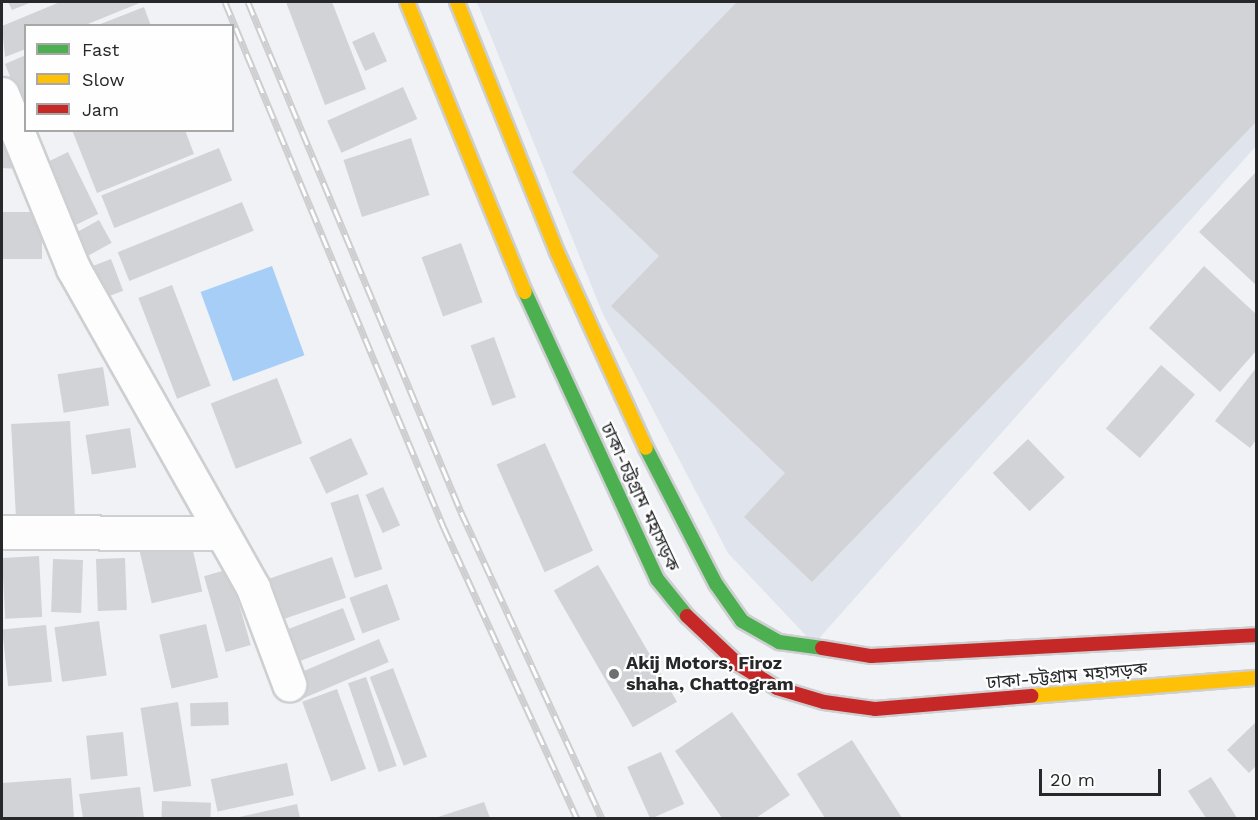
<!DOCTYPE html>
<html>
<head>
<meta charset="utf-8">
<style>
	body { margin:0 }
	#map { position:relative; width:1258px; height:820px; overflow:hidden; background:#f0f2f5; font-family:"Work Sans","Noto Sans Bengali",sans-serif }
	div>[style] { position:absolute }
	.built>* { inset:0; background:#e0e4ec }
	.water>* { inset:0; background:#a7cef7; transform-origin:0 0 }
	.building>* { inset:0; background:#d2d3d6; transform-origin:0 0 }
	.roads { filter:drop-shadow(2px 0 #cdcfd1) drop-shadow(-2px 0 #cdcfd1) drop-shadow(0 2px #cdcfd1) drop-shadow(0 -2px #cdcfd1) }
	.street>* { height:33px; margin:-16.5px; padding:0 16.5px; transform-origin:16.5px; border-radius:16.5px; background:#fdfdfe }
	.fast>* { height:14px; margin:-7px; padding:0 7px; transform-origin:7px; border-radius:7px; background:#4caf50 }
	.slow>* { height:14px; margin:-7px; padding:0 7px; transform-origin:7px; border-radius:7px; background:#ffc107 }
	.jam>* { height:14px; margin:-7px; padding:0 7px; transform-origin:7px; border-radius:7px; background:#c62828 }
	.rail>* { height:7px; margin-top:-3.5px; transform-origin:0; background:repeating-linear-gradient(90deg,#fefefe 0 14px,#ceced0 0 28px); box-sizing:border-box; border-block:2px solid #ceced0 }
	.dots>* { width:16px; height:16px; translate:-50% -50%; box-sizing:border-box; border:3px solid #fefefe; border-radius:50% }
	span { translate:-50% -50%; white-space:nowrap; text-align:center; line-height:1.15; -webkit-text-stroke:4.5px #fefefe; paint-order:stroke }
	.street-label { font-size:18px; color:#27282a }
	.poi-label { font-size:18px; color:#27282a; font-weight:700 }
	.left { translate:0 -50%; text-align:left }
	.frame { position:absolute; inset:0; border:3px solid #27282a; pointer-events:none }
	.legend { position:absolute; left:24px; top:24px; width:210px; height:108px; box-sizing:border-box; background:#fefefe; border:2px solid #a8a8a9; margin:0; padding:8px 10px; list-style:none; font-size:18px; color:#27282a }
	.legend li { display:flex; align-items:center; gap:12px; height:30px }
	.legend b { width:30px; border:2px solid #a8a8a9 }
	.scale { position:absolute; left:1039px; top:769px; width:122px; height:27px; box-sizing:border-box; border:3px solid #27282a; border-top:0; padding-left:8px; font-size:18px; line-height:21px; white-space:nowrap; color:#27282a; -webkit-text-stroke:4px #fefefe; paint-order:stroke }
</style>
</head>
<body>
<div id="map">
	<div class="built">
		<div style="clip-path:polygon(477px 2px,1256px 2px,1256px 146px,814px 644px,728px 553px,602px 312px)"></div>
	</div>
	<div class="water">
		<div style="left:272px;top:266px;width:95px;height:76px;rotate:70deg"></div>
	</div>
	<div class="building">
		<div style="clip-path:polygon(8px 2px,32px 2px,12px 10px)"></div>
		<div style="clip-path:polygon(60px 2px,142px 2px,83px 26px,26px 26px,26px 49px,5px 57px,2px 26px)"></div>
		<div style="clip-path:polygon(286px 2px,332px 2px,366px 89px,325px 105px)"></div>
		<div style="clip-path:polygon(737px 2px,1256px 2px,1256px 122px,812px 582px,744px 517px,785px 473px,611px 306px,659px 256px,572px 172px)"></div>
		<div style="clip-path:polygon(144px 7px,151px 26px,98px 26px,98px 25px)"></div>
		<div style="left:374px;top:32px;width:32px;height:24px;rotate:66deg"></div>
		<div style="clip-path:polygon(26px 55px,26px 114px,25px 114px,5px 64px)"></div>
		<div style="left:403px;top:87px;width:35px;height:83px;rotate:66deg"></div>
		<div style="clip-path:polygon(2px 129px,18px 169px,2px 168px)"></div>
		<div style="clip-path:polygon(72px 130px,185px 130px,194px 154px,97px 193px)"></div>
		<div style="left:411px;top:138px;width:60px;height:71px;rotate:72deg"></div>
		<div style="left:219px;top:148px;width:35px;height:127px;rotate:68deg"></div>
		<div style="left:68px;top:152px;width:69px;height:37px;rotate:64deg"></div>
		<div style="clip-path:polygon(1256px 172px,1256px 285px,1199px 232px)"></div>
		<div style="left:242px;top:202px;width:31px;height:134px;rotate:68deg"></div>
		<div style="left:2px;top:212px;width:40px;height:47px"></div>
		<div style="left:99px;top:220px;width:26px;height:31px;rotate:61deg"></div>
		<div style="left:461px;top:243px;width:63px;height:42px;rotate:70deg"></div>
		<div style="left:111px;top:259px;width:34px;height:30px;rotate:69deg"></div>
		<div style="clip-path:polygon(1204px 266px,1256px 314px,1256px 351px,1220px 392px,1149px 328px)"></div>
		<div style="left:172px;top:285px;width:108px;height:36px;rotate:69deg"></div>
		<div style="left:494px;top:337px;width:64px;height:25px;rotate:70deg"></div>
		<div style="left:1161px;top:365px;width:45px;height:84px;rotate:41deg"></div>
		<div style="left:103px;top:367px;width:39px;height:46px;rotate:81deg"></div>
		<div style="clip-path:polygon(1256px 368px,1256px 440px,1250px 448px,1215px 421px)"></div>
		<div style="left:277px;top:378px;width:70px;height:71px;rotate:69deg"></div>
		<div style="left:70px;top:421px;width:101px;height:59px;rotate:87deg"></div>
		<div style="left:130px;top:428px;width:40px;height:45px;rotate:81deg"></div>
		<div style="left:351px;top:438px;width:40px;height:46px;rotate:65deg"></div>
		<div style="left:1028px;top:439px;width:53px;height:49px;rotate:46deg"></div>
		<div style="left:545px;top:443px;width:118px;height:53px;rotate:66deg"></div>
		<div style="left:383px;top:487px;width:42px;height:19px;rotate:66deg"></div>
		<div style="left:358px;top:494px;width:79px;height:29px;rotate:72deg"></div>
		<div style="left:190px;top:538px;width:55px;height:52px;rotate:77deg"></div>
		<div style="left:39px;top:556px;width:61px;height:37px;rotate:87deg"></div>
		<div style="left:332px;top:557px;width:43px;height:72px;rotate:71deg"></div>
		<div style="left:125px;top:558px;width:52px;height:29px;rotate:88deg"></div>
		<div style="left:53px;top:559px;width:30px;height:53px;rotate:2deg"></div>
		<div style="left:598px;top:565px;width:158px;height:51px;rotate:60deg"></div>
		<div style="left:229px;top:569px;width:79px;height:26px;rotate:74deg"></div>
		<div style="left:387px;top:584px;width:38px;height:40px;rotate:70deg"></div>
		<div style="left:343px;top:608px;width:34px;height:66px;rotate:69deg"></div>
		<div style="left:99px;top:621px;width:55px;height:45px;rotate:82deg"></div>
		<div style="left:206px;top:624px;width:55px;height:48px;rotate:77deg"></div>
		<div style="left:46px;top:625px;width:57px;height:44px;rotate:84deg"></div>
		<div style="left:379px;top:639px;width:25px;height:97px;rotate:67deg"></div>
		<div style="left:393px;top:668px;width:95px;height:25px;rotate:69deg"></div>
		<div style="left:366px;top:677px;width:94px;height:19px;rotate:71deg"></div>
		<div style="left:337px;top:689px;width:85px;height:37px;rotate:70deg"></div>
		<div style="left:178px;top:702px;width:85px;height:38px;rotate:81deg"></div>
		<div style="left:228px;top:702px;width:23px;height:38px;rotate:88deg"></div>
		<div style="clip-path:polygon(732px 712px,790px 795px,756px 818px,722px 818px,675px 751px)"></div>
		<div style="clip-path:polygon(1256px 722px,1256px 766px,1249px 773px,1227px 750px)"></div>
		<div style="left:123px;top:732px;width:44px;height:37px;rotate:84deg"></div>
		<div style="clip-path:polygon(852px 740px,902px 818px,825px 818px,797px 774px)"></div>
		<div style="left:661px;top:752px;width:57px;height:37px;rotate:66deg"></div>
		<div style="left:287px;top:763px;width:33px;height:78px;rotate:78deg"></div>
		<div style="clip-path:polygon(1211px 777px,1237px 818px,1206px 818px,1188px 791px)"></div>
		<div style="clip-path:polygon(71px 778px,74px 818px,2px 818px,2px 783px)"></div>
		<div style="clip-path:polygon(140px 787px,144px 818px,83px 818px,79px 794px)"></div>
		<div style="left:162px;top:801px;width:49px;height:17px;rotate:2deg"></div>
		<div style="clip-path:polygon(484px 802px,490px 818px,435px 818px)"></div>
		<div style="clip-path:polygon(297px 804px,300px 818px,235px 818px)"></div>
	</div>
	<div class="roads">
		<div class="street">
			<div style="left:2px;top:94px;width:188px;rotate:67.8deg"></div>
			<div style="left:73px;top:268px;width:367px;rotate:60.6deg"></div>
			<div style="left:253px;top:588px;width:103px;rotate:69.4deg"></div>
			<div style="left:2px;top:532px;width:218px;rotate:0.3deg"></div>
		</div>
		<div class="fast">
			<div style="left:525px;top:292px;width:316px;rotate:65.3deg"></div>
			<div style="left:657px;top:579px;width:48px;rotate:51deg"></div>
			<div style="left:646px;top:448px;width:153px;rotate:62.8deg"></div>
			<div style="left:716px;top:584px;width:45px;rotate:54.9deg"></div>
			<div style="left:742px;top:621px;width:43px;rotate:29.6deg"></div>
			<div style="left:779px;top:642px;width:43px;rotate:7.9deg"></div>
		</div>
		<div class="slow">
			<div style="left:407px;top:2px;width:313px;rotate:67.9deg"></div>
			<div style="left:457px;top:2px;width:269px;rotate:68.2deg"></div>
			<div style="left:557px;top:252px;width:215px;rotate:65.6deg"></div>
			<div style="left:1031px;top:696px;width:226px;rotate:-4.6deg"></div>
		</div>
		<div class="jam">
			<div style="left:687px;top:616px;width:70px;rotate:43.3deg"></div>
			<div style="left:738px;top:664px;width:46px;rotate:31.6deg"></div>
			<div style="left:777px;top:688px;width:49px;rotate:16.6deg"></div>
			<div style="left:824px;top:702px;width:51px;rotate:7.8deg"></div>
			<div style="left:875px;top:709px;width:157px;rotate:-4.8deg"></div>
			<div style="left:822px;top:648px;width:50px;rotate:9.3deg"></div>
			<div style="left:871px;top:656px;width:386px;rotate:-3.1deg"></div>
		</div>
	</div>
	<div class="rail">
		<div style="left:225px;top:2px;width:570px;rotate:67.4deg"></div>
		<div style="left:444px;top:528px;width:319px;rotate:65.4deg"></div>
		<div style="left:248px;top:2px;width:553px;rotate:67.33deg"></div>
		<div style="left:461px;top:512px;width:337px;rotate:65.3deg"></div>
	</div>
	<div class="dots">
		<div style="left:614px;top:674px;background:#6d6f71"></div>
	</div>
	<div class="street-label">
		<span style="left:640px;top:497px;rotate:65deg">ঢাকা-চট্টগ্রাম মহাসড়ক</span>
		<span style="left:1067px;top:676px;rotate:-5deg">ঢাকা-চট্টগ্রাম মহাসড়ক</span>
	</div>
	<div class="poi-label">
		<span class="left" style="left:626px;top:674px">Akij Motors, Firoz<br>shaha, Chattogram</span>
	</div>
	<div class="frame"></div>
	<ul class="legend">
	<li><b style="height:8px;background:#4caf50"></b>Fast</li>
	<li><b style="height:8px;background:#ffc107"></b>Slow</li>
	<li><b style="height:8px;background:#c62828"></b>Jam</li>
	</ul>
	<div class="scale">20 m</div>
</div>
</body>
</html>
